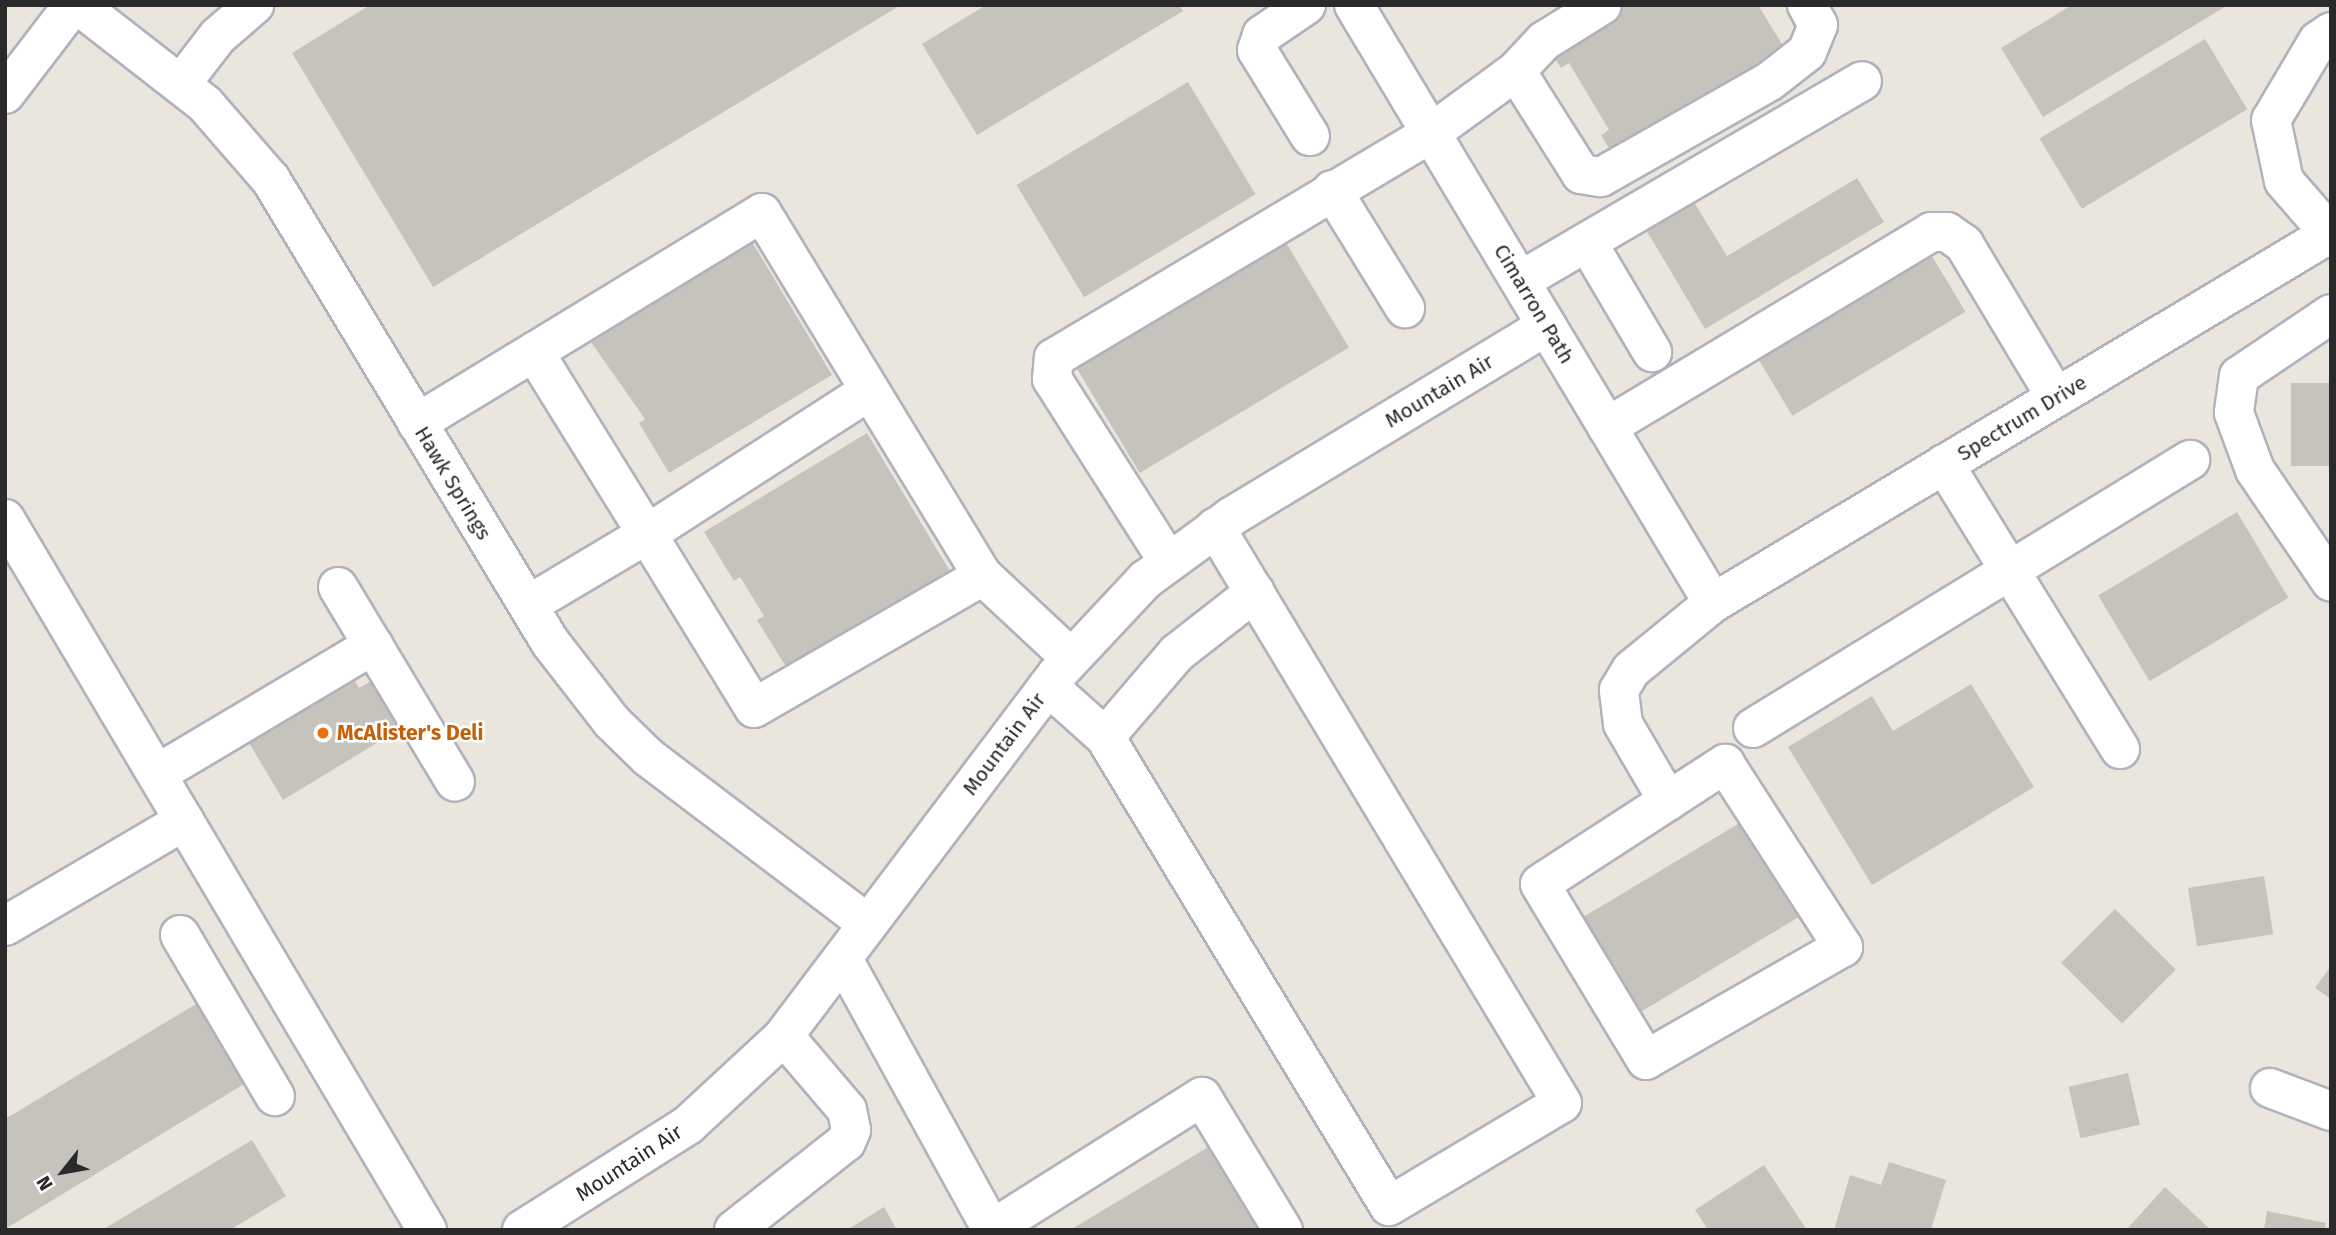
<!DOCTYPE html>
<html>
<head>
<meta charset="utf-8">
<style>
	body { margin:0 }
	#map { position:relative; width:2336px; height:1235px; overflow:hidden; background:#ebe6dd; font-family:"Fira Sans",sans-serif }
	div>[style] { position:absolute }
	.building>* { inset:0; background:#c6c3bd; transform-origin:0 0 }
	.roads { filter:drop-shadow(2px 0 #b1b2bc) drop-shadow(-2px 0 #b1b2bc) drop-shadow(0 2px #b1b2bc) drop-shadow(0 -2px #b1b2bc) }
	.minor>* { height:38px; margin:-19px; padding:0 19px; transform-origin:19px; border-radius:19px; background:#fff }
	.dots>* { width:19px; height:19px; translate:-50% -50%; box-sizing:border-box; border:4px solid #fff; border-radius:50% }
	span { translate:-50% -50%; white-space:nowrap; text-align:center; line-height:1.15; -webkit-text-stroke:5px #fff; paint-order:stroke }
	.street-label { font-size:21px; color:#2a2a2a }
	.food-label { font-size:21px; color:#c56008; font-weight:700 }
	.left { translate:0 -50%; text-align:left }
	.frame { position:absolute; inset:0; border:7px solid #2a2a2a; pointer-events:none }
	.north { position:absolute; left:28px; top:1137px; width:70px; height:70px; -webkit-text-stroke:5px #fff; paint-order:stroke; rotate:239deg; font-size:19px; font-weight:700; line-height:28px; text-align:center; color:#2a2a2a }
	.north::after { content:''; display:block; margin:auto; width:24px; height:32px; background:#2a2a2a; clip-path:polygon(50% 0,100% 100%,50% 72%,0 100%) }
</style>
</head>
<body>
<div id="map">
	<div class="building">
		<div style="clip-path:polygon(370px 5px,901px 5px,433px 287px,292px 53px)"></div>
		<div style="clip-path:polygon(986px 5px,1179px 5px,1183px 11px,977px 135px,922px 44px)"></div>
		<div style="clip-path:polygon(1619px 5px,1758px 5px,1790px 57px,1617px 162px,1601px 135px,1609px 130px,1569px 63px,1561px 68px,1548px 48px)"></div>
		<div style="clip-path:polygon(2072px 5px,2228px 5px,2043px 117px,2001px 48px)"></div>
		<div style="left:2205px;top:39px;width:82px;height:193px;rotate:59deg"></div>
		<div style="left:1188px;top:82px;width:131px;height:200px;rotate:59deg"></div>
		<div style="clip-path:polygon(1857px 178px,1884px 222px,1705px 329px,1645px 228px,1692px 199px,1727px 256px)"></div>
		<div style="left:1282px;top:236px;width:130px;height:244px;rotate:59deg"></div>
		<div style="clip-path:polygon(749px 237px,832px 375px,669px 473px,639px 423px,645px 419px,586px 335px)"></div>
		<div style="left:1932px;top:256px;width:65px;height:202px;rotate:59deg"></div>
		<div style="left:2331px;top:383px;width:83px;height:40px;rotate:90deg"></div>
		<div style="clip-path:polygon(867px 433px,950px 571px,788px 670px,757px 620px,764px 616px,740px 577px,734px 581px,704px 532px)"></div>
		<div style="left:2237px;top:512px;width:100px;height:162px;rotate:59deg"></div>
		<div style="clip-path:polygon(350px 673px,359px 688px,371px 681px,400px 729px,283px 800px,245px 736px)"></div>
		<div style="clip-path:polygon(1971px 684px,2034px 787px,1872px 885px,1788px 747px,1872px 696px,1893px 731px)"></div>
		<div style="left:1743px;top:821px;width:111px;height:192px;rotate:59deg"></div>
		<div style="left:2264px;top:876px;width:59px;height:77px;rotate:81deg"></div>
		<div style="left:2115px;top:909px;width:86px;height:76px;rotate:45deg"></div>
		<div style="clip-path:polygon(2331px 966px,2331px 999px,2315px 988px)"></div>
		<div style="clip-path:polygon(206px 998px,254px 1078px,5px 1229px,5px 1119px)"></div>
		<div style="left:2128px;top:1073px;width:53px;height:61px;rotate:77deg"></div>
		<div style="clip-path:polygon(252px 1140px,286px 1196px,230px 1230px,102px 1230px)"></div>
		<div style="clip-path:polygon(1210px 1146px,1261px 1230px,1070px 1230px)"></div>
		<div style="clip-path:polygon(1889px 1162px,1946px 1180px,1931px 1230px,1834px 1230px,1850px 1175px,1881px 1185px)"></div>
		<div style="clip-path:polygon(1764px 1165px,1807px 1230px,1708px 1230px,1695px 1210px)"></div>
		<div style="clip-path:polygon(2165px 1187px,2211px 1230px,2126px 1230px)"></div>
		<div style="clip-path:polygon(884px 1207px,897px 1230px,847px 1230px)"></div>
		<div style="clip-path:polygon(2267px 1211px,2326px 1223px,2324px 1230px,2264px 1230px)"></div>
	</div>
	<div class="roads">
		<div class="minor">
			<div style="left:78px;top:5px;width:161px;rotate:37.9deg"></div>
			<div style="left:205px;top:104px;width:101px;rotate:49deg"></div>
			<div style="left:271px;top:180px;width:540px;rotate:58.87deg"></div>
			<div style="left:550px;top:642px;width:101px;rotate:52.2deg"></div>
			<div style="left:612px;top:722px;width:50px;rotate:44.2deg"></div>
			<div style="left:648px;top:757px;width:276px;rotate:37.2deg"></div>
			<div style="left:1306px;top:5px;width:53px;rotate:145.7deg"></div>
			<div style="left:1262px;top:35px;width:16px;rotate:108deg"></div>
			<div style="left:1257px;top:50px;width:101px;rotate:58.4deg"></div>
			<div style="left:1354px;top:5px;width:697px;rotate:59.02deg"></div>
			<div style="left:2331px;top:32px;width:16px;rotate:145deg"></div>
			<div style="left:2318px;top:41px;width:92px;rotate:120.7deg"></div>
			<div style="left:2271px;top:120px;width:62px;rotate:78deg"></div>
			<div style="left:2284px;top:181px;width:72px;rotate:49deg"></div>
			<div style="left:1516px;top:71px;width:122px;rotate:57.7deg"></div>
			<div style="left:1581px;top:174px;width:20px;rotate:9deg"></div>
			<div style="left:1601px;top:177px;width:194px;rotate:-29.6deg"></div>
			<div style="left:1770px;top:81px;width:47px;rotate:-38.1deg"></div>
			<div style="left:1807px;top:52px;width:29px;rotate:-68deg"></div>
			<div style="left:1818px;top:25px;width:23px;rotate:-119deg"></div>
			<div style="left:181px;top:84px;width:61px;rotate:-52.4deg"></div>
			<div style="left:218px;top:36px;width:48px;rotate:-40.7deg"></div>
			<div style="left:5px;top:94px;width:112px;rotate:-52.6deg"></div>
			<div style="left:1332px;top:190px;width:139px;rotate:58.3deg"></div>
			<div style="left:1587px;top:242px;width:128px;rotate:59.4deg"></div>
			<div style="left:1520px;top:281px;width:396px;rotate:-30.3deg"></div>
			<div style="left:2331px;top:314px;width:111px;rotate:146deg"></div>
			<div style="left:2239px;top:376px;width:37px;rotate:98deg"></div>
			<div style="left:2234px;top:413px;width:61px;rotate:69.8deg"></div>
			<div style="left:2255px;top:470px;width:135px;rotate:55.8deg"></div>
			<div style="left:869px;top:391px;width:264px;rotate:147.2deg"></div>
			<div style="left:647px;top:534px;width:214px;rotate:-121.8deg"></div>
			<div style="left:534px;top:352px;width:267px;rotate:-31.4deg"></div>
			<div style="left:762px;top:213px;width:425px;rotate:58.7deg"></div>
			<div style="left:417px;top:423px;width:137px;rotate:-31.3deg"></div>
			<div style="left:1607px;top:427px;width:378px;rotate:-31deg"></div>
			<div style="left:1931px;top:232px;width:16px"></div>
			<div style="left:1947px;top:232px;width:21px;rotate:35deg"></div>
			<div style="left:1964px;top:244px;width:179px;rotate:59deg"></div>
			<div style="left:1944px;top:464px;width:335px;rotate:58.3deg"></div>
			<div style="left:5px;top:519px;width:827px;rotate:59.31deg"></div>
			<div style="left:1168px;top:561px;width:216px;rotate:-122.5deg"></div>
			<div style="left:1052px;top:379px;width:21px;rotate:-85deg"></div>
			<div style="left:1054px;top:358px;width:439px;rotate:-30.8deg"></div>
			<div style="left:1431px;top:133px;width:105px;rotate:-36.1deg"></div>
			<div style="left:1516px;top:71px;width:41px;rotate:-47deg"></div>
			<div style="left:1544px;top:41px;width:68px;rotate:-31.8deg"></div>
			<div style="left:338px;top:587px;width:227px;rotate:59deg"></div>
			<div style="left:528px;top:605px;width:139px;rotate:-30.8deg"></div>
			<div style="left:647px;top:534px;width:204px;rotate:58.4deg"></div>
			<div style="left:754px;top:708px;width:264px;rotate:-30deg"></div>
			<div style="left:983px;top:576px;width:120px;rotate:43deg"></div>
			<div style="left:1048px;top:686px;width:76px;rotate:41.8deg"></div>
			<div style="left:1105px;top:737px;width:548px;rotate:58.8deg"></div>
			<div style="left:1389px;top:1206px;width:201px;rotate:-30.8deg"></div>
			<div style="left:1562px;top:1103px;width:672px;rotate:-121.07deg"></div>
			<div style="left:1753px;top:728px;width:513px;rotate:-31.52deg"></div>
			<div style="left:1105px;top:737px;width:111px;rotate:-49.4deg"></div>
			<div style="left:1177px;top:653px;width:99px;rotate:-38deg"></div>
			<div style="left:1725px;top:764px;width:218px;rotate:57.2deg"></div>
			<div style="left:1843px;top:947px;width:227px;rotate:150.2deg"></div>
			<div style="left:1646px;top:1060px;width:205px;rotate:-121.1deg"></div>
			<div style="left:1540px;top:884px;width:221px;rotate:-33deg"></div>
			<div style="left:157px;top:774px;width:252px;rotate:-30.8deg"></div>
			<div style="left:1668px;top:801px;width:89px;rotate:-120.3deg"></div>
			<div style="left:1623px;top:724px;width:34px;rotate:-97deg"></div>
			<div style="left:1619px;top:690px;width:23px;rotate:-59deg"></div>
			<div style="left:1631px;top:670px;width:106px;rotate:-39.3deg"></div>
			<div style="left:1713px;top:603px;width:720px;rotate:-30.91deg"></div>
			<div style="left:5px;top:926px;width:208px;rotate:-30.4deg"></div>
			<div style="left:180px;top:935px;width:187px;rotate:59.5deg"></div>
			<div style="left:843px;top:959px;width:309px;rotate:61.2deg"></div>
			<div style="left:2270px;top:1088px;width:65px;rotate:20.7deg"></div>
			<div style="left:992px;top:1229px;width:248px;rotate:-32.2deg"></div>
			<div style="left:1202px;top:1097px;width:156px;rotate:58.7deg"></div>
			<div style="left:522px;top:1230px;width:196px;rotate:-32.3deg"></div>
			<div style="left:688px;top:1125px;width:128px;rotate:-42.8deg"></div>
			<div style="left:782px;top:1038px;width:456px;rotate:-52.9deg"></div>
			<div style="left:1057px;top:674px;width:129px;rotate:-46.9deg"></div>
			<div style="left:1145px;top:580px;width:107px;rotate:-36.2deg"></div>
			<div style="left:1231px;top:517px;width:369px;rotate:-31.2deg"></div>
			<div style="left:734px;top:1230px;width:142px;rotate:-38.2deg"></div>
			<div style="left:846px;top:1142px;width:13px;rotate:-67deg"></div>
			<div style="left:851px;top:1130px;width:20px;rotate:-101deg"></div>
			<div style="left:847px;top:1110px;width:97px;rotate:-130.4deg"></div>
		</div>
	</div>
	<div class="dots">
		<div style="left:323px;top:733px;background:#e8710a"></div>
	</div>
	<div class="street-label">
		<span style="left:1534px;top:304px;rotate:59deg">Cimarron Path</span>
		<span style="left:1439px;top:391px;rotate:-31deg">Mountain Air</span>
		<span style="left:2022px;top:418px;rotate:-31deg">Spectrum Drive</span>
		<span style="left:453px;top:483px;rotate:59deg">Hawk Springs</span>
		<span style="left:1004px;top:744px;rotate:-53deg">Mountain Air</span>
		<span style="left:629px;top:1163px;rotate:-33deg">Mountain Air</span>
	</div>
	<div class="food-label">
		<span class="left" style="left:337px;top:733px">McAlister's Deli</span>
	</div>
	<div class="frame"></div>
	<div class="north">N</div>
</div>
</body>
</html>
